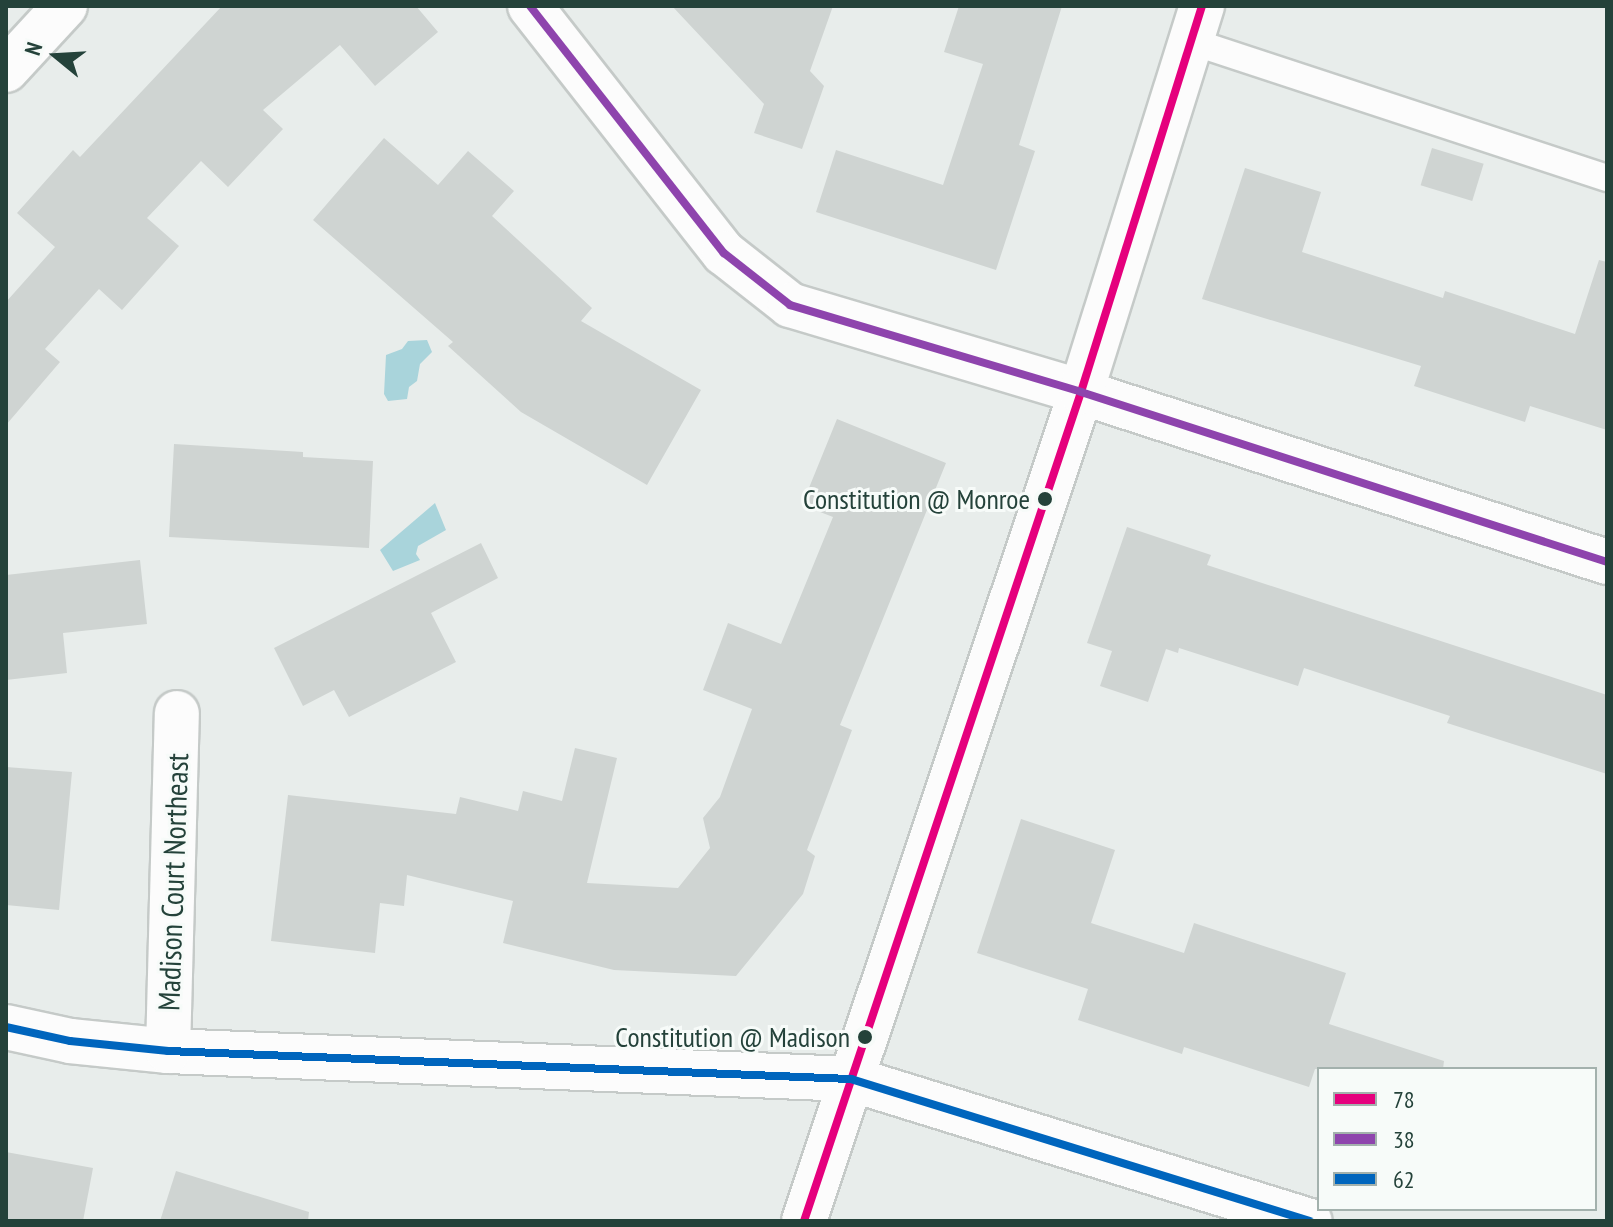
<!DOCTYPE html>
<html>
<head>
<meta charset="utf-8">
<style>
	body { margin:0 }
	#map { position:relative; width:1613px; height:1227px; overflow:hidden; background:#e8edeb; font-family:"PT Sans Narrow",sans-serif }
	div>[style] { position:absolute }
	.water>* { inset:0; background:#a9d4db }
	.building>* { inset:0; background:#cfd4d2; transform-origin:0 0 }
	.roads { filter:drop-shadow(2px 0 #c5cac8) drop-shadow(-2px 0 #c5cac8) drop-shadow(0 2px #c5cac8) drop-shadow(0 -2px #c5cac8) }
	.lane>* { height:26px; margin:-13px; padding:0 13px; transform-origin:13px; border-radius:13px; background:#fcfcfc }
	.street>* { height:44px; margin:-22px; padding:0 22px; transform-origin:22px; border-radius:22px; background:#fcfcfc }
	.secondary>* { height:44px; margin:-22px; padding:0 22px; transform-origin:22px; border-radius:22px; background:#fcfcfc }
	.bus-1>* { height:8px; margin:-4px; padding:0 4px; transform-origin:4px; border-radius:4px; background:#e5007d }
	.bus-2>* { height:8px; margin:-4px; padding:0 4px; transform-origin:4px; border-radius:4px; background:#8e44ad }
	.bus-3>* { height:8px; margin:-4px; padding:0 4px; transform-origin:4px; border-radius:4px; background:#0065bd }
	.dots>* { width:22px; height:22px; translate:-50% -50%; box-sizing:border-box; border:4px solid #f7fbf9; border-radius:50% }
	span { translate:-50% -50%; white-space:nowrap; text-align:center; line-height:1.15; -webkit-text-stroke:6px #f7fbf9; paint-order:stroke }
	.bus-label { font-size:28px; color:#24423a }
	.right { translate:-100% -50%; text-align:right }
	.street-label { font-size:30px; color:#24423a }
	.frame { position:absolute; inset:0; border:8px solid #24423a; pointer-events:none }
	.legend { position:absolute; left:1317px; top:1067px; width:280px; height:144px; box-sizing:border-box; background:#f7fbf9; border:2px solid #a3b1ad; margin:0; padding:10px 14px; list-style:none; font-size:24px; color:#24423a }
	.legend li { display:flex; align-items:center; gap:16px; height:40px }
	.legend b { width:40px; border:2px solid #a3b1ad }
	.north { position:absolute; left:16px; top:16px; width:80px; height:80px; -webkit-text-stroke:6px #f7fbf9; paint-order:stroke; rotate:288deg; font-size:22px; font-weight:700; line-height:32px; text-align:center; color:#24423a }
	.north::after { content:''; display:block; margin:auto; width:28px; height:36px; background:#24423a; clip-path:polygon(50% 0,100% 100%,50% 72%,0 100%) }
</style>
</head>
<body>
<div id="map">
	<div class="water">
		<div style="clip-path:polygon(427px 340px,432px 352px,420px 364px,417px 381px,409px 387px,407px 399px,388px 401px,384px 394px,386px 355px,402px 349px,408px 341px)"></div>
		<div style="clip-path:polygon(435px 503px,446px 530px,418px 546px,416px 554px,420px 560px,393px 571px,380px 550px)"></div>
	</div>
	<div class="building">
		<div style="clip-path:polygon(222px 6px,416px 6px,438px 32px,375px 86px,340px 45px,263px 110px,283px 129px,228px 187px,201px 161px,147px 218px,179px 246px,122px 310px,99px 289px,45px 349px,60px 362px,6px 425px,6px 302px,55px 247px,17px 213px,73px 150px,80px 157px)"></div>
		<div style="clip-path:polygon(672px 6px,833px 6px,810px 71px,824px 86px,802px 149px,754px 133px,764px 104px)"></div>
		<div style="clip-path:polygon(959px 6px,1062px 6px,1019px 145px,1035px 151px,996px 270px,816px 212px,836px 150px,943px 185px,983px 64px,944px 52px)"></div>
		<div style="clip-path:polygon(384px 138px,438px 185px,468px 151px,514px 191px,492px 216px,592px 308px,581px 321px,701px 390px,647px 485px,521px 412px,448px 346px,453px 342px,313px 220px)"></div>
		<div style="left:1432px;top:148px;width:54px;height:39px;rotate:17deg"></div>
		<div style="clip-path:polygon(1245px 168px,1321px 192px,1302px 252px,1443px 298px,1445px 291px,1575px 334px,1599px 260px,1607px 262px,1607px 430px,1530px 406px,1525px 422px,1414px 386px,1421px 366px,1202px 299px)"></div>
		<div style="clip-path:polygon(837px 419px,946px 463px,840px 725px,852px 730px,807px 850px,815px 856px,803px 894px,736px 976px,614px 970px,503px 943px,513px 901px,407px 875px,404px 906px,380px 903px,375px 953px,271px 941px,288px 795px,456px 814px,460px 797px,518px 811px,523px 791px,562px 801px,575px 748px,617px 758px,587px 883px,678px 888px,710px 848px,703px 818px,720px 797px,752px 709px,703px 690px,728px 623px,781px 644px,833px 517px,802px 505px)"></div>
		<div style="clip-path:polygon(174px 444px,303px 452px,303px 457px,373px 461px,369px 548px,169px 537px)"></div>
		<div style="clip-path:polygon(1127px 527px,1211px 555px,1207px 565px,1607px 695px,1607px 774px,1447px 723px,1450px 716px,1304px 668px,1298px 686px,1179px 648px,1178px 653px,1166px 649px,1148px 702px,1100px 686px,1112px 651px,1087px 643px)"></div>
		<div style="clip-path:polygon(481px 543px,498px 578px,431px 613px,456px 662px,349px 717px,334px 690px,303px 706px,274px 648px)"></div>
		<div style="clip-path:polygon(140px 560px,147px 624px,63px 633px,67px 673px,6px 680px,6px 575px)"></div>
		<div style="clip-path:polygon(6px 767px,72px 772px,59px 910px,6px 905px)"></div>
		<div style="clip-path:polygon(1021px 819px,1115px 850px,1091px 923px,1184px 953px,1194px 923px,1346px 973px,1329px 1024px,1444px 1061px,1443px 1069px,1315px 1069px,1309px 1087px,1184px 1047px,1182px 1054px,1078px 1020px,1088px 989px,977px 953px)"></div>
		<div style="clip-path:polygon(6px 1152px,93px 1168px,83px 1221px,6px 1221px)"></div>
		<div style="clip-path:polygon(176px 1171px,309px 1212px,308px 1221px,160px 1221px)"></div>
	</div>
	<div class="roads">
		<div class="lane">
			<div style="left:1190px;top:41px;width:439px;rotate:18.2deg"></div>
		</div>
		<div class="street">
			<div style="left:530px;top:6px;width:314px;rotate:51.9deg"></div>
			<div style="left:724px;top:253px;width:84px;rotate:38.2deg"></div>
			<div style="left:790px;top:305px;width:304px;rotate:16.6deg"></div>
			<div style="left:1081px;top:392px;width:553px;rotate:17.91deg"></div>
			<div style="left:6px;top:70px;width:87px;rotate:-47.3deg"></div>
			<div style="left:6px;top:1027px;width:66px;rotate:12.3deg"></div>
			<div style="left:70px;top:1041px;width:99px;rotate:5.8deg"></div>
			<div style="left:168px;top:1051px;width:684px;rotate:2.35deg"></div>
			<div style="left:851px;top:1079px;width:480px;rotate:17.2deg"></div>
			<div style="left:168px;top:1051px;width:338px;rotate:-88.5deg"></div>
		</div>
		<div class="secondary">
			<div style="left:804px;top:1221px;width:874px;rotate:-71.52deg"></div>
			<div style="left:1081px;top:392px;width:405px;rotate:-72.6deg"></div>
		</div>
	</div>
	<div class="bus-1">
		<div style="left:804px;top:1221px;width:874px;rotate:-71.52deg"></div>
		<div style="left:1081px;top:392px;width:405px;rotate:-72.6deg"></div>
	</div>
	<div class="bus-2">
		<div style="left:530px;top:6px;width:314px;rotate:51.9deg"></div>
		<div style="left:724px;top:253px;width:84px;rotate:38.2deg"></div>
		<div style="left:790px;top:305px;width:304px;rotate:16.6deg"></div>
		<div style="left:1081px;top:392px;width:553px;rotate:17.91deg"></div>
	</div>
	<div class="bus-3">
		<div style="left:6px;top:1027px;width:66px;rotate:12.3deg"></div>
		<div style="left:70px;top:1041px;width:99px;rotate:5.8deg"></div>
		<div style="left:168px;top:1051px;width:684px;rotate:2.35deg"></div>
		<div style="left:851px;top:1079px;width:480px;rotate:17.2deg"></div>
	</div>
	<div class="dots">
		<div style="left:1045px;top:499px;background:#24423a"></div>
		<div style="left:865px;top:1037px;background:#24423a"></div>
	</div>
	<div class="bus-label">
		<span class="right" style="left:1030px;top:499px">Constitution @ Monroe</span>
		<span class="right" style="left:850px;top:1037px">Constitution @ Madison</span>
	</div>
	<div class="street-label">
		<span style="left:173px;top:882px;rotate:-88deg">Madison Court Northeast</span>
	</div>
	<div class="frame"></div>
	<ul class="legend">
	<li><b style="height:10px;background:#e5007d"></b>78</li>
	<li><b style="height:10px;background:#8e44ad"></b>38</li>
	<li><b style="height:10px;background:#0065bd"></b>62</li>
	</ul>
	<div class="north">N</div>
</div>
</body>
</html>
